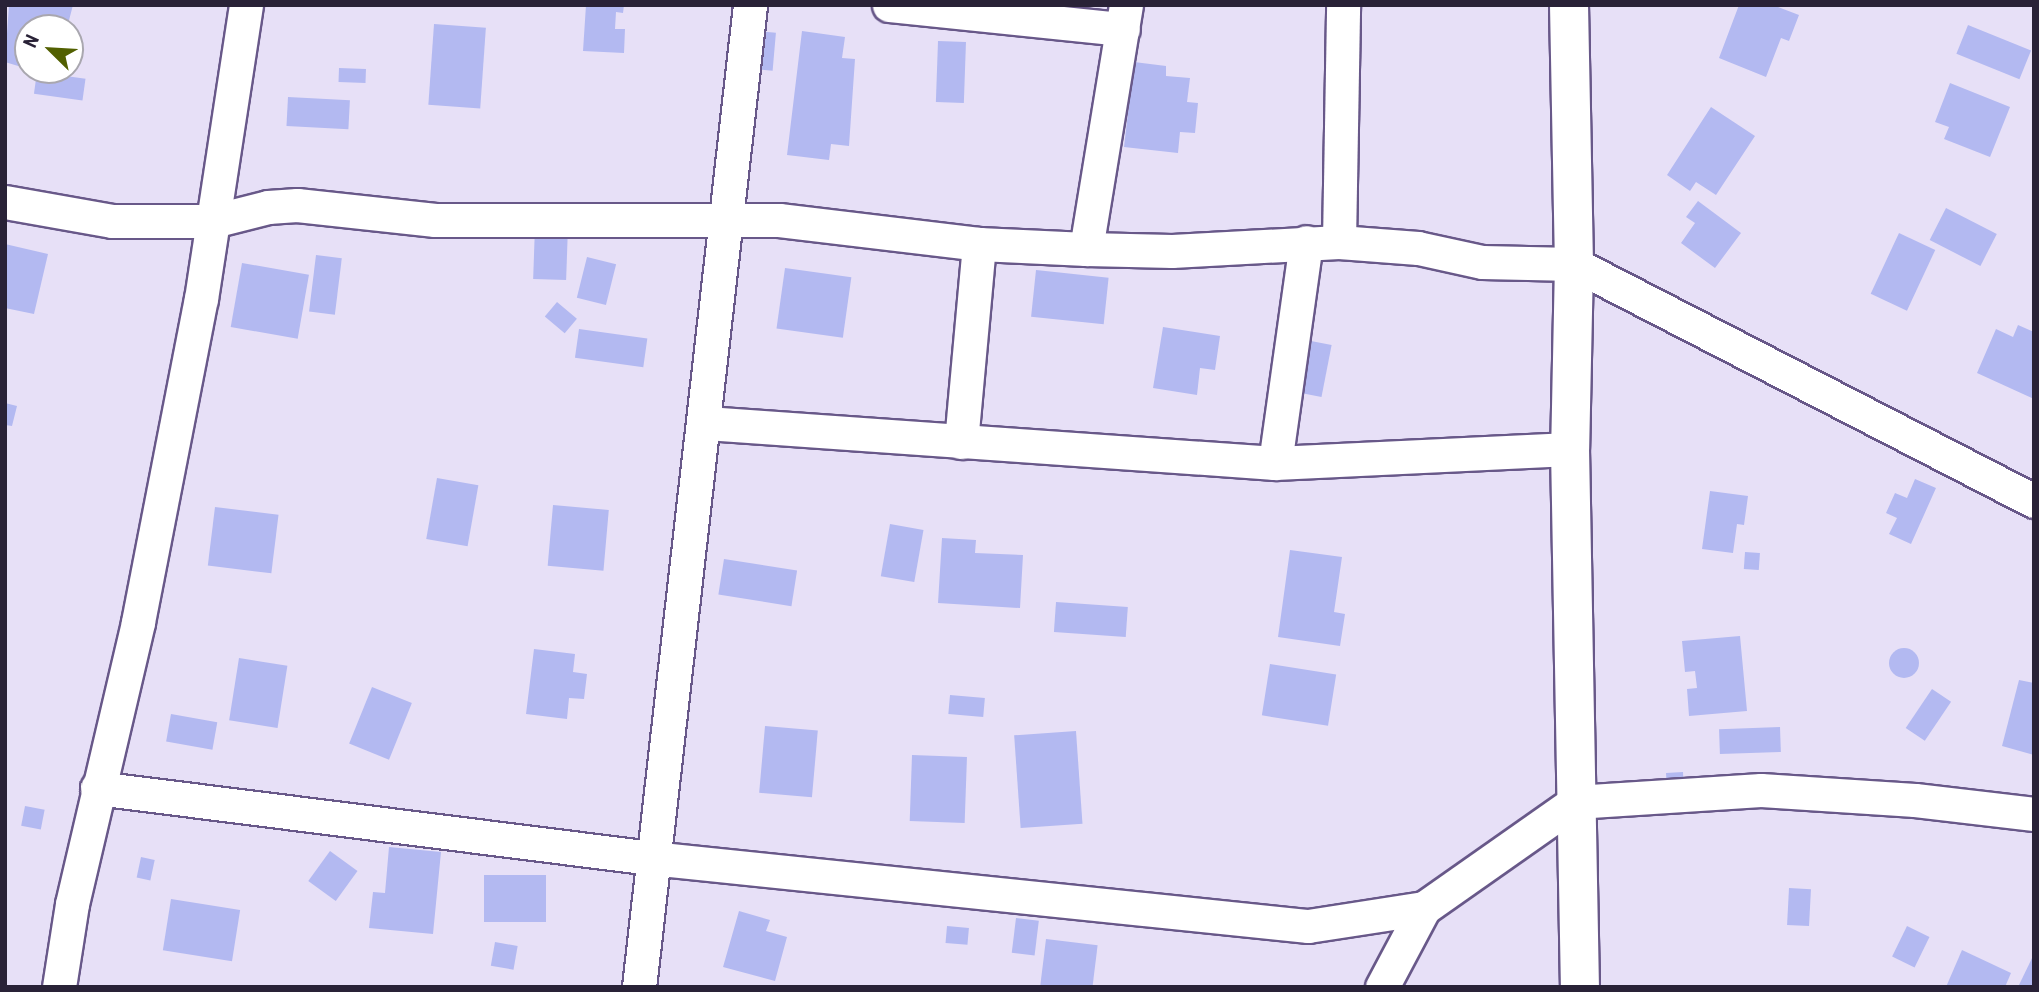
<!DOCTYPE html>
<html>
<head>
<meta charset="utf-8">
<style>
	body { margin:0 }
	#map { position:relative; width:2039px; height:992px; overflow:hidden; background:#e7e0f7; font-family:"Roboto Condensed",sans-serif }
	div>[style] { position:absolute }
	.building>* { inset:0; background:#b3b9f1; transform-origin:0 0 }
	.round { border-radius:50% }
	.roads { filter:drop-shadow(2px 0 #685889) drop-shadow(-2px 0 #685889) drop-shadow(0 2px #685889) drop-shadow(0 -2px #685889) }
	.street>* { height:33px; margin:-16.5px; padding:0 16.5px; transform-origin:16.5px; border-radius:16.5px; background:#fff }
	.secondary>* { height:38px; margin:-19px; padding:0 19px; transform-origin:19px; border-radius:19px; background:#fff }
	span { translate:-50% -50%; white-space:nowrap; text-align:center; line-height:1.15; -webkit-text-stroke:5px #fff; paint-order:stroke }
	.frame { position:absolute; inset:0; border:7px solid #292237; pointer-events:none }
	.north { position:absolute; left:14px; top:14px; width:70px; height:70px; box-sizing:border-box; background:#fff; border:2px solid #a9a7af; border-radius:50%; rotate:294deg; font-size:19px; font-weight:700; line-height:28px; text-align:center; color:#292237 }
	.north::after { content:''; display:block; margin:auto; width:24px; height:32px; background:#526001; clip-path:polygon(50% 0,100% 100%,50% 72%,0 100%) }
</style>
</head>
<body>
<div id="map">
	<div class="building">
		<div style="clip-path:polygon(9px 5px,73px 5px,67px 28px,28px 28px,28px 69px,5px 62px)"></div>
		<div style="clip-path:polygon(586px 5px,624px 5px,623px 13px,616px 12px,615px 29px,625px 29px,624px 53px,583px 51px)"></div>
		<div style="clip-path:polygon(1739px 5px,1773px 5px,1799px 15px,1789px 41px,1781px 38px,1766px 77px,1719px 58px)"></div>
		<div style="left:434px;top:24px;width:52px;height:81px;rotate:4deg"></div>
		<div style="left:1968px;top:25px;width:68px;height:31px;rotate:22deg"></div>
		<div style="left:755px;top:31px;width:21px;height:38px;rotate:5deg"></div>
		<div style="clip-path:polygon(802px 31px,845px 37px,842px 58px,855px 59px,849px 146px,831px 144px,829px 160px,787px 155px)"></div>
		<div style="left:938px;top:41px;width:28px;height:61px;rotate:2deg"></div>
		<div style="clip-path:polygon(1134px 62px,1166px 66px,1166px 76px,1190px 78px,1187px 102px,1198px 103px,1195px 133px,1180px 132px,1178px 153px,1124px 147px)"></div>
		<div style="left:339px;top:68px;width:27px;height:14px;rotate:2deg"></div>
		<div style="left:37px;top:72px;width:49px;height:22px;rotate:8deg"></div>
		<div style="clip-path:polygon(1950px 83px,2010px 107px,1990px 157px,1944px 139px,1949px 127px,1935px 122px)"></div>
		<div style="left:288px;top:97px;width:62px;height:29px;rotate:3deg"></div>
		<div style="clip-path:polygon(1711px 107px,1755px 136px,1716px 195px,1696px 182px,1690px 191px,1667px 175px)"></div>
		<div style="clip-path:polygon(1698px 201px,1741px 233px,1715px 268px,1681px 243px,1695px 223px,1686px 217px)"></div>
		<div style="left:1946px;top:208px;width:57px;height:36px;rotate:27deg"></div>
		<div style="left:535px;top:226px;width:33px;height:53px;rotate:2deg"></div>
		<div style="left:1899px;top:233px;width:40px;height:67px;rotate:25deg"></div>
		<div style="clip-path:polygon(5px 244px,48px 254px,34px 314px,5px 308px)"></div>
		<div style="left:316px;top:255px;width:26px;height:57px;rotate:7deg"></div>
		<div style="left:587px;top:257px;width:30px;height:42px;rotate:14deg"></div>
		<div style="left:242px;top:263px;width:68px;height:65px;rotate:10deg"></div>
		<div style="left:785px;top:268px;width:67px;height:61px;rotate:8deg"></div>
		<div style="left:1036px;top:270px;width:73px;height:47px;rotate:6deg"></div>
		<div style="left:557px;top:302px;width:26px;height:19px;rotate:40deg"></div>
		<div style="clip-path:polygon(2018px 325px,2034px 332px,2034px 399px,1977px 373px,1996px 329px,2013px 337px)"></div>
		<div style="clip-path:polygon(1163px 327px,1220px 336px,1215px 370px,1200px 368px,1197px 395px,1153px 388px)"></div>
		<div style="left:579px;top:329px;width:69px;height:29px;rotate:8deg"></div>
		<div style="left:1311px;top:341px;width:21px;height:53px;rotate:11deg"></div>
		<div style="clip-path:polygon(5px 403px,17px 406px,12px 426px,5px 425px)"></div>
		<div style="left:437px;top:478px;width:42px;height:62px;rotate:10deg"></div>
		<div style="clip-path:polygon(1915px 479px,1936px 488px,1911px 544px,1889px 534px,1897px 518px,1886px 513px,1895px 493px,1907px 498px)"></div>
		<div style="clip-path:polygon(1710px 491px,1748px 496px,1744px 525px,1737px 524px,1733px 553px,1702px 549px)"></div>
		<div style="left:553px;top:505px;width:56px;height:61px;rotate:5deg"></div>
		<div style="left:215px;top:507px;width:64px;height:59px;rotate:7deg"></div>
		<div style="left:890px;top:524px;width:34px;height:53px;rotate:10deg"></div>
		<div style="clip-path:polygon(942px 538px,976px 540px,975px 553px,1023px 555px,1020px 608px,938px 603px)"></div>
		<div style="clip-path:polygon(1290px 550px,1342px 557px,1334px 612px,1345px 614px,1340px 646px,1278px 637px)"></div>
		<div style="left:1745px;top:552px;width:15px;height:17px;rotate:4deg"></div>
		<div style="left:724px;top:559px;width:74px;height:36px;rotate:9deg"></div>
		<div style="left:1056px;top:602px;width:72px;height:30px;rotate:4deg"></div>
		<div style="clip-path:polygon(1740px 636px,1747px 711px,1689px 716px,1687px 689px,1697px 688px,1695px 671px,1685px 672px,1682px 641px)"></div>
		<div class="round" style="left:1889px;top:648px;width:30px;height:30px"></div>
		<div style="clip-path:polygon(534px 649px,575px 654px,573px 672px,587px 674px,584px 699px,569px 698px,567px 719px,526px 714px)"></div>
		<div style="left:239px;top:658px;width:49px;height:63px;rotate:9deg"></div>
		<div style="left:1270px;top:664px;width:67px;height:52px;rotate:9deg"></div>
		<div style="clip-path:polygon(2019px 680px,2034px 683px,2034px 755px,2002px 746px)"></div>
		<div style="left:372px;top:687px;width:43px;height:61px;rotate:22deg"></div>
		<div style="left:1932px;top:689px;width:23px;height:47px;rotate:34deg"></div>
		<div style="left:950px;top:695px;width:35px;height:19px;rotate:5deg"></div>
		<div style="left:171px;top:714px;width:47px;height:28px;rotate:10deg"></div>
		<div style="left:765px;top:726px;width:53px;height:67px;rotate:5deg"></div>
		<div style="left:1780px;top:727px;width:25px;height:61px;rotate:88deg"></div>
		<div style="left:1076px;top:731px;width:93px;height:62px;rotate:86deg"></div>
		<div style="left:912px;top:755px;width:55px;height:66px;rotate:2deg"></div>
		<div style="left:1683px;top:772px;width:20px;height:17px;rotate:87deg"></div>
		<div style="left:25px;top:806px;width:20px;height:20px;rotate:11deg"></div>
		<div style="clip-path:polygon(389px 847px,441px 852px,433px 934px,369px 928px,373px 892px,385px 893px)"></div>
		<div style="left:330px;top:851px;width:34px;height:37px;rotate:36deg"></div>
		<div style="left:141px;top:857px;width:14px;height:21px;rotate:12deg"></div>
		<div style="left:546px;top:875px;width:47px;height:62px;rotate:90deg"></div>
		<div style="left:1789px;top:888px;width:22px;height:37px;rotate:3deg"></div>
		<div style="left:171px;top:899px;width:70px;height:52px;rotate:9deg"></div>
		<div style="clip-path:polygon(739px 911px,770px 920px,766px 931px,787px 937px,775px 981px,723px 967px)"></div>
		<div style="left:1016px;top:918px;width:23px;height:35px;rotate:7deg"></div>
		<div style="left:947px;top:926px;width:22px;height:17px;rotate:5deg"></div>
		<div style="left:1907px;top:926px;width:25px;height:34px;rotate:26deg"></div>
		<div style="left:1046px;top:939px;width:52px;height:48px;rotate:7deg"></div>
		<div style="left:495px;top:942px;width:23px;height:24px;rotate:10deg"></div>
		<div style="clip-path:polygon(1962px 950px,2011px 973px,2005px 987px,1946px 987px)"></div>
		<div style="clip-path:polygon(2034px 954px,2034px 987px,2018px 987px)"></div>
	</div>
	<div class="roads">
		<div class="street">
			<div style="left:889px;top:5px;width:235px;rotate:5.9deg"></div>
			<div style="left:5px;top:202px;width:109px;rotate:10.1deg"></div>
			<div style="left:112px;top:221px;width:101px"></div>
			<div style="left:213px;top:221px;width:57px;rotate:-14.3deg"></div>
			<div style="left:268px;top:207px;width:29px;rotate:-4deg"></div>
			<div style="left:297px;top:205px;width:139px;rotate:6.2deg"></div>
			<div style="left:435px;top:220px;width:344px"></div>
			<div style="left:779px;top:220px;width:201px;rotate:6.8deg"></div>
			<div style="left:979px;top:244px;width:107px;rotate:2.7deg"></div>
			<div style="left:1086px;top:249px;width:86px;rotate:1.3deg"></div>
			<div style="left:1172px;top:251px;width:167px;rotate:-3.1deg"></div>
			<div style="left:1339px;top:242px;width:79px;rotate:4.3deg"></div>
			<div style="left:1418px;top:248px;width:66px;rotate:12.3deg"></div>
			<div style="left:1482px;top:262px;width:92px;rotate:1.2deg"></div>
			<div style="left:1574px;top:264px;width:517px;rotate:27.26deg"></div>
			<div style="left:1339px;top:242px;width:237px;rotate:-89deg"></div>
			<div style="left:1086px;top:249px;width:247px;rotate:-80.7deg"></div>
			<div style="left:706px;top:423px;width:570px;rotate:4.02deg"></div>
			<div style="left:1275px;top:463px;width:295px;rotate:-2.7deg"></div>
			<div style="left:961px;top:442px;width:199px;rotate:-84.8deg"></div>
			<div style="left:1275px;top:463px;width:223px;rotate:-82deg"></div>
			<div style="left:97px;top:788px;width:558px;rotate:7.2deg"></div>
			<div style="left:651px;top:858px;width:661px;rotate:5.91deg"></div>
			<div style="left:1308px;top:926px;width:117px;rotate:-8.8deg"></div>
			<div style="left:1424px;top:908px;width:184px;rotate:-35.1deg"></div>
			<div style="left:1575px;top:802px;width:186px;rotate:-3.7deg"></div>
			<div style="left:1761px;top:790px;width:154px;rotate:3.7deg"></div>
			<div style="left:1915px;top:800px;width:120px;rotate:6.7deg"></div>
			<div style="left:59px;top:987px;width:84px;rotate:-81.1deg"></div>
			<div style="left:72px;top:904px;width:290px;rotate:-76.8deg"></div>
			<div style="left:138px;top:622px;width:329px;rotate:-79deg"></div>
			<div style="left:201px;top:299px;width:297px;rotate:-81.3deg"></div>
			<div style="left:639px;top:987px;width:988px;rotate:-83.55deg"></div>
			<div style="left:1382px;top:987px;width:89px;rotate:-62deg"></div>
		</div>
		<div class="secondary">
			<div style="left:1569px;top:5px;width:259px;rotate:88.9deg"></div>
			<div style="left:1574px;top:264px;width:185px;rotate:91.2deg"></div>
			<div style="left:1570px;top:449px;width:538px;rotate:88.94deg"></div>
		</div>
	</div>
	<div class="frame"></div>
	<div class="north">N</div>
</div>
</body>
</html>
